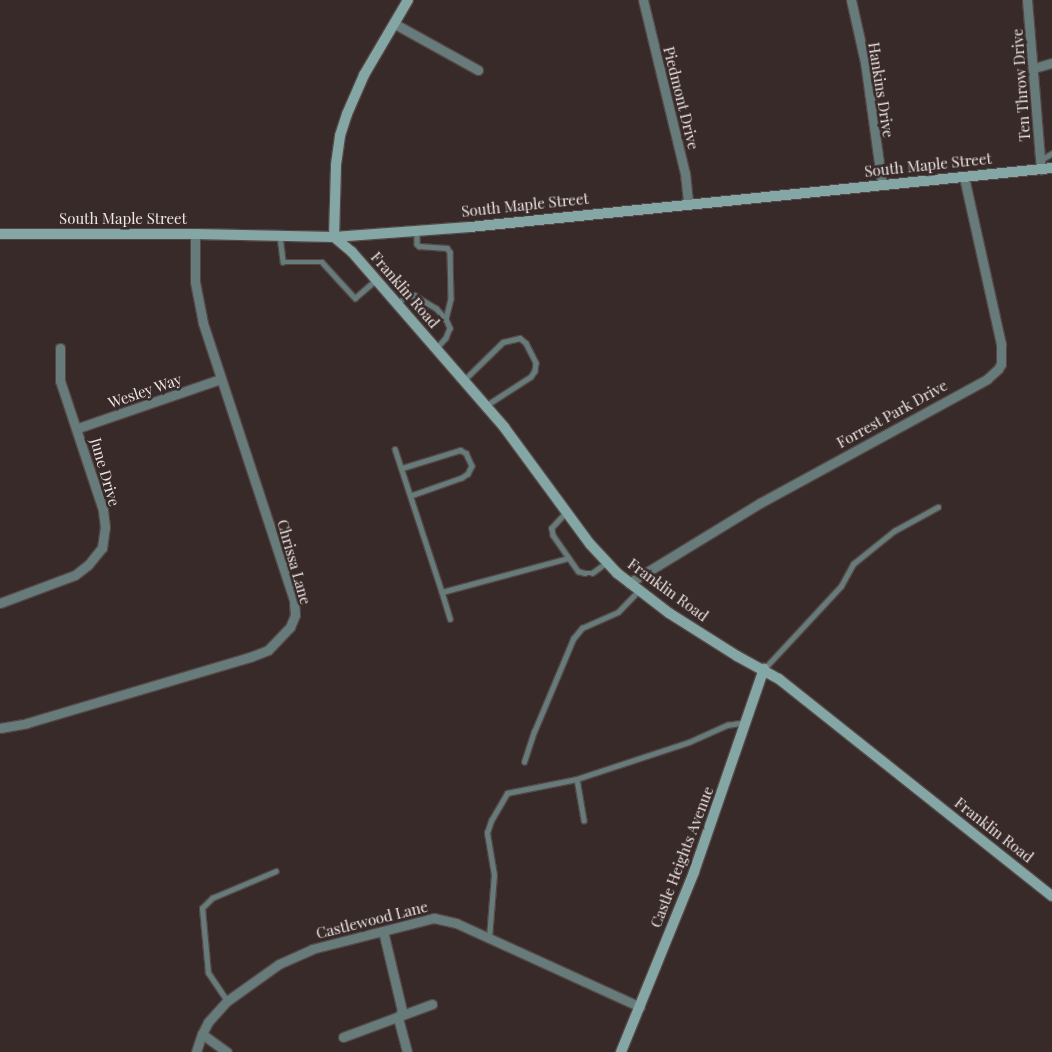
<!DOCTYPE html>
<html>
<head>
<meta charset="utf-8">
<style>
	body { margin:0 }
	#map { position:relative; width:1052px; height:1052px; overflow:hidden; background:#372a29; font-family:"Playfair Display",serif }
	div>[style] { position:absolute }
	.roads { filter:drop-shadow(1px 0 #544847) drop-shadow(-1px 0 #544847) drop-shadow(0 1px #544847) drop-shadow(0 -1px #544847) }
	.lane>* { height:4.5px; margin:-2.25px; padding:0 2.25px; transform-origin:2.25px; border-radius:2.25px; background:#667b7a }
	.street>* { height:9px; margin:-4.5px; padding:0 4.5px; transform-origin:4.5px; border-radius:4.5px; background:#667b7a }
	.secondary>* { height:10px; margin:-5px; padding:0 5px; transform-origin:5px; border-radius:5px; background:#84a7a6 }
	span { translate:-50% -50%; white-space:nowrap; text-align:center; line-height:1.15; -webkit-text-stroke:5px #372a29; paint-order:stroke }
	.street-label { font-size:15px; color:#eee6e5 }
</style>
</head>
<body>
<div id="map">
	<div class="roads">
		<div class="lane">
			<div style="left:1041px;top:160px;width:13px;rotate:-32deg"></div>
			<div style="left:417px;top:232px;width:12px;rotate:90deg"></div>
			<div style="left:417px;top:244px;width:3px;rotate:45deg"></div>
			<div style="left:419px;top:246px;width:28px;rotate:4deg"></div>
			<div style="left:447px;top:248px;width:5px;rotate:53deg"></div>
			<div style="left:450px;top:252px;width:47px;rotate:88.8deg"></div>
			<div style="left:451px;top:299px;width:21px;rotate:104deg"></div>
			<div style="left:280px;top:236px;width:26px;rotate:83deg"></div>
			<div style="left:283px;top:262px;width:39px"></div>
			<div style="left:322px;top:262px;width:49px;rotate:47.5deg"></div>
			<div style="left:355px;top:298px;width:28px;rotate:-41deg"></div>
			<div style="left:398px;top:303px;width:9px;rotate:-41deg"></div>
			<div style="left:405px;top:297px;width:9px;rotate:-13deg"></div>
			<div style="left:414px;top:295px;width:26px;rotate:31deg"></div>
			<div style="left:436px;top:308px;width:15px;rotate:48deg"></div>
			<div style="left:446px;top:319px;width:10px;rotate:66deg"></div>
			<div style="left:450px;top:328px;width:11px;rotate:112deg"></div>
			<div style="left:446px;top:338px;width:15px;rotate:132deg"></div>
			<div style="left:464px;top:380px;width:54px;rotate:-44.3deg"></div>
			<div style="left:503px;top:342px;width:17px;rotate:-13deg"></div>
			<div style="left:520px;top:338px;width:8px;rotate:40deg"></div>
			<div style="left:526px;top:343px;width:22px;rotate:63deg"></div>
			<div style="left:536px;top:363px;width:8px;rotate:97deg"></div>
			<div style="left:535px;top:371px;width:7px;rotate:124deg"></div>
			<div style="left:531px;top:377px;width:54px;rotate:147.2deg"></div>
			<div style="left:395px;top:449px;width:151px;rotate:71.8deg"></div>
			<div style="left:442px;top:592px;width:131px;rotate:-15deg"></div>
			<div style="left:402px;top:468px;width:61px;rotate:-17.2deg"></div>
			<div style="left:460px;top:450px;width:7px;rotate:27deg"></div>
			<div style="left:466px;top:453px;width:14px;rotate:65deg"></div>
			<div style="left:472px;top:466px;width:9px;rotate:117deg"></div>
			<div style="left:468px;top:474px;width:7px;rotate:146deg"></div>
			<div style="left:462px;top:478px;width:54px;rotate:160.6deg"></div>
			<div style="left:566px;top:513px;width:21px;rotate:133deg"></div>
			<div style="left:552px;top:528px;width:7px;rotate:82deg"></div>
			<div style="left:553px;top:535px;width:44px;rotate:55.2deg"></div>
			<div style="left:578px;top:571px;width:7px;rotate:16deg"></div>
			<div style="left:585px;top:573px;width:7px"></div>
			<div style="left:592px;top:573px;width:19px;rotate:-36deg"></div>
			<div style="left:442px;top:592px;width:28px;rotate:73deg"></div>
			<div style="left:764px;top:669px;width:113px;rotate:-47.1deg"></div>
			<div style="left:841px;top:586px;width:25px;rotate:-61deg"></div>
			<div style="left:853px;top:564px;width:53px;rotate:-38.8deg"></div>
			<div style="left:894px;top:531px;width:50px;rotate:-28.6deg"></div>
			<div style="left:524px;top:762px;width:32px;rotate:-72deg"></div>
			<div style="left:534px;top:732px;width:101px;rotate:-67.2deg"></div>
			<div style="left:573px;top:639px;width:14px;rotate:-51deg"></div>
			<div style="left:582px;top:628px;width:39px;rotate:-24deg"></div>
			<div style="left:618px;top:612px;width:29px;rotate:-46deg"></div>
			<div style="left:577px;top:779px;width:118px;rotate:-18.3deg"></div>
			<div style="left:689px;top:742px;width:42px;rotate:-24.1deg"></div>
			<div style="left:727px;top:725px;width:19px;rotate:-9deg"></div>
			<div style="left:489px;top:938px;width:63px;rotate:-85.5deg"></div>
			<div style="left:494px;top:875px;width:43px;rotate:-99.5deg"></div>
			<div style="left:487px;top:833px;width:13px;rotate:-72deg"></div>
			<div style="left:491px;top:821px;width:32px;rotate:-60deg"></div>
			<div style="left:507px;top:793px;width:71px;rotate:-11.3deg"></div>
			<div style="left:577px;top:779px;width:42px;rotate:80.3deg"></div>
			<div style="left:227px;top:1001px;width:34px;rotate:-124deg"></div>
			<div style="left:208px;top:973px;width:65px;rotate:-95.3deg"></div>
			<div style="left:202px;top:908px;width:14px;rotate:-45deg"></div>
			<div style="left:212px;top:898px;width:69px;rotate:-22.9deg"></div>
		</div>
		<div class="street">
			<div style="left:643px;top:0;width:178px;rotate:76.4deg"></div>
			<div style="left:685px;top:173px;width:30px;rotate:84deg"></div>
			<div style="left:851px;top:0;width:64px;rotate:77.3deg"></div>
			<div style="left:865px;top:62px;width:124px;rotate:82.1deg"></div>
			<div style="left:1027px;top:0;width:170px;rotate:85.3deg"></div>
			<div style="left:395px;top:24px;width:95px;rotate:29deg"></div>
			<div style="left:1034px;top:68px;width:19px;rotate:-16deg"></div>
			<div style="left:78px;top:428px;width:150px;rotate:-19deg"></div>
			<div style="left:629px;top:583px;width:153px;rotate:-31.4deg"></div>
			<div style="left:760px;top:503px;width:259px;rotate:-28.6deg"></div>
			<div style="left:987px;top:379px;width:15px;rotate:-42deg"></div>
			<div style="left:998px;top:369px;width:6px;rotate:-59deg"></div>
			<div style="left:1001px;top:364px;width:20px;rotate:-90deg"></div>
			<div style="left:1001px;top:344px;width:171px;rotate:-102.5deg"></div>
			<div style="left:0;top:603px;width:80px;rotate:-20.5deg"></div>
			<div style="left:75px;top:575px;width:16px;rotate:-38deg"></div>
			<div style="left:88px;top:565px;width:22px;rotate:-51deg"></div>
			<div style="left:102px;top:548px;width:21px;rotate:-82deg"></div>
			<div style="left:105px;top:527px;width:17px;rotate:-97deg"></div>
			<div style="left:103px;top:510px;width:136px;rotate:-108.4deg"></div>
			<div style="left:60px;top:381px;width:33px;rotate:-90deg"></div>
			<div style="left:0;top:728px;width:27px;rotate:-10deg"></div>
			<div style="left:27px;top:723px;width:233px;rotate:-16.5deg"></div>
			<div style="left:250px;top:657px;width:19px;rotate:-21deg"></div>
			<div style="left:268px;top:650px;width:32px;rotate:-46deg"></div>
			<div style="left:290px;top:627px;width:13px;rotate:-67deg"></div>
			<div style="left:295px;top:615px;width:15px;rotate:-94deg"></div>
			<div style="left:294px;top:600px;width:292px;rotate:-108.2deg"></div>
			<div style="left:203px;top:323px;width:42px;rotate:-101deg"></div>
			<div style="left:195px;top:282px;width:48px;rotate:-90deg"></div>
			<div style="left:383px;top:931px;width:82px;rotate:76.6deg"></div>
			<div style="left:402px;top:1011px;width:8px;rotate:120deg"></div>
			<div style="left:398px;top:1018px;width:35px;rotate:75deg"></div>
			<div style="left:202px;top:1034px;width:31px;rotate:36deg"></div>
			<div style="left:343px;top:1037px;width:95px;rotate:-20.3deg"></div>
			<div style="left:196px;top:1052px;width:19px;rotate:-72deg"></div>
			<div style="left:202px;top:1034px;width:13px;rotate:-63deg"></div>
			<div style="left:208px;top:1022px;width:28px;rotate:-48deg"></div>
			<div style="left:227px;top:1001px;width:64px;rotate:-35.4deg"></div>
			<div style="left:279px;top:964px;width:36px;rotate:-24deg"></div>
			<div style="left:312px;top:949px;width:126px;rotate:-14.3deg"></div>
			<div style="left:434px;top:918px;width:23px;rotate:13deg"></div>
			<div style="left:456px;top:923px;width:202px;rotate:24.5deg"></div>
		</div>
		<div class="secondary">
			<div style="left:408px;top:0;width:87px;rotate:120.4deg"></div>
			<div style="left:364px;top:75px;width:43px;rotate:113.6deg"></div>
			<div style="left:347px;top:114px;width:23px;rotate:108deg"></div>
			<div style="left:340px;top:136px;width:30px;rotate:98deg"></div>
			<div style="left:336px;top:166px;width:71px;rotate:91.6deg"></div>
			<div style="left:334px;top:237px;width:23px;rotate:40deg"></div>
			<div style="left:352px;top:252px;width:232px;rotate:49deg"></div>
			<div style="left:504px;top:427px;width:145px;rotate:53.7deg"></div>
			<div style="left:590px;top:544px;width:40px;rotate:47deg"></div>
			<div style="left:617px;top:573px;width:66px;rotate:37.6deg"></div>
			<div style="left:669px;top:613px;width:80px;rotate:32.3deg"></div>
			<div style="left:737px;top:656px;width:48px;rotate:28.7deg"></div>
			<div style="left:779px;top:679px;width:349px;rotate:38.5deg"></div>
			<div style="left:0;top:234px;width:195px"></div>
			<div style="left:195px;top:234px;width:139px;rotate:1.2deg"></div>
			<div style="left:334px;top:237px;width:136px;rotate:-4.2deg"></div>
			<div style="left:470px;top:227px;width:585px;rotate:-5.79deg"></div>
			<div style="left:621px;top:1052px;width:194px;rotate:-67.9deg"></div>
			<div style="left:694px;top:872px;width:215px;rotate:-71deg"></div>
		</div>
	</div>
	<div class="street-label">
		<span style="left:1021px;top:85px;rotate:-94deg">Ten Throw Drive</span>
		<span style="left:881px;top:90px;rotate:81deg">Hankins Drive</span>
		<span style="left:681px;top:98px;rotate:76deg">Piedmont Drive</span>
		<span style="left:928px;top:165px;rotate:-6deg">South Maple Street</span>
		<span style="left:525px;top:205px;rotate:-6deg">South Maple Street</span>
		<span style="left:123px;top:219px">South Maple Street</span>
		<span style="left:405px;top:290px;rotate:49deg">Franklin Road</span>
		<span style="left:145px;top:391px;rotate:-19deg">Wesley Way</span>
		<span style="left:892px;top:414px;rotate:-29deg">Forrest Park Drive</span>
		<span style="left:105px;top:472px;rotate:74deg">June Drive</span>
		<span style="left:294px;top:562px;rotate:74deg">Chrissa Lane</span>
		<span style="left:668px;top:590px;rotate:36deg">Franklin Road</span>
		<span style="left:994px;top:830px;rotate:38deg">Franklin Road</span>
		<span style="left:682px;top:857px;rotate:-69deg">Castle Heights Avenue</span>
		<span style="left:372px;top:920px;rotate:-14deg">Castlewood Lane</span>
	</div>
</div>
</body>
</html>
